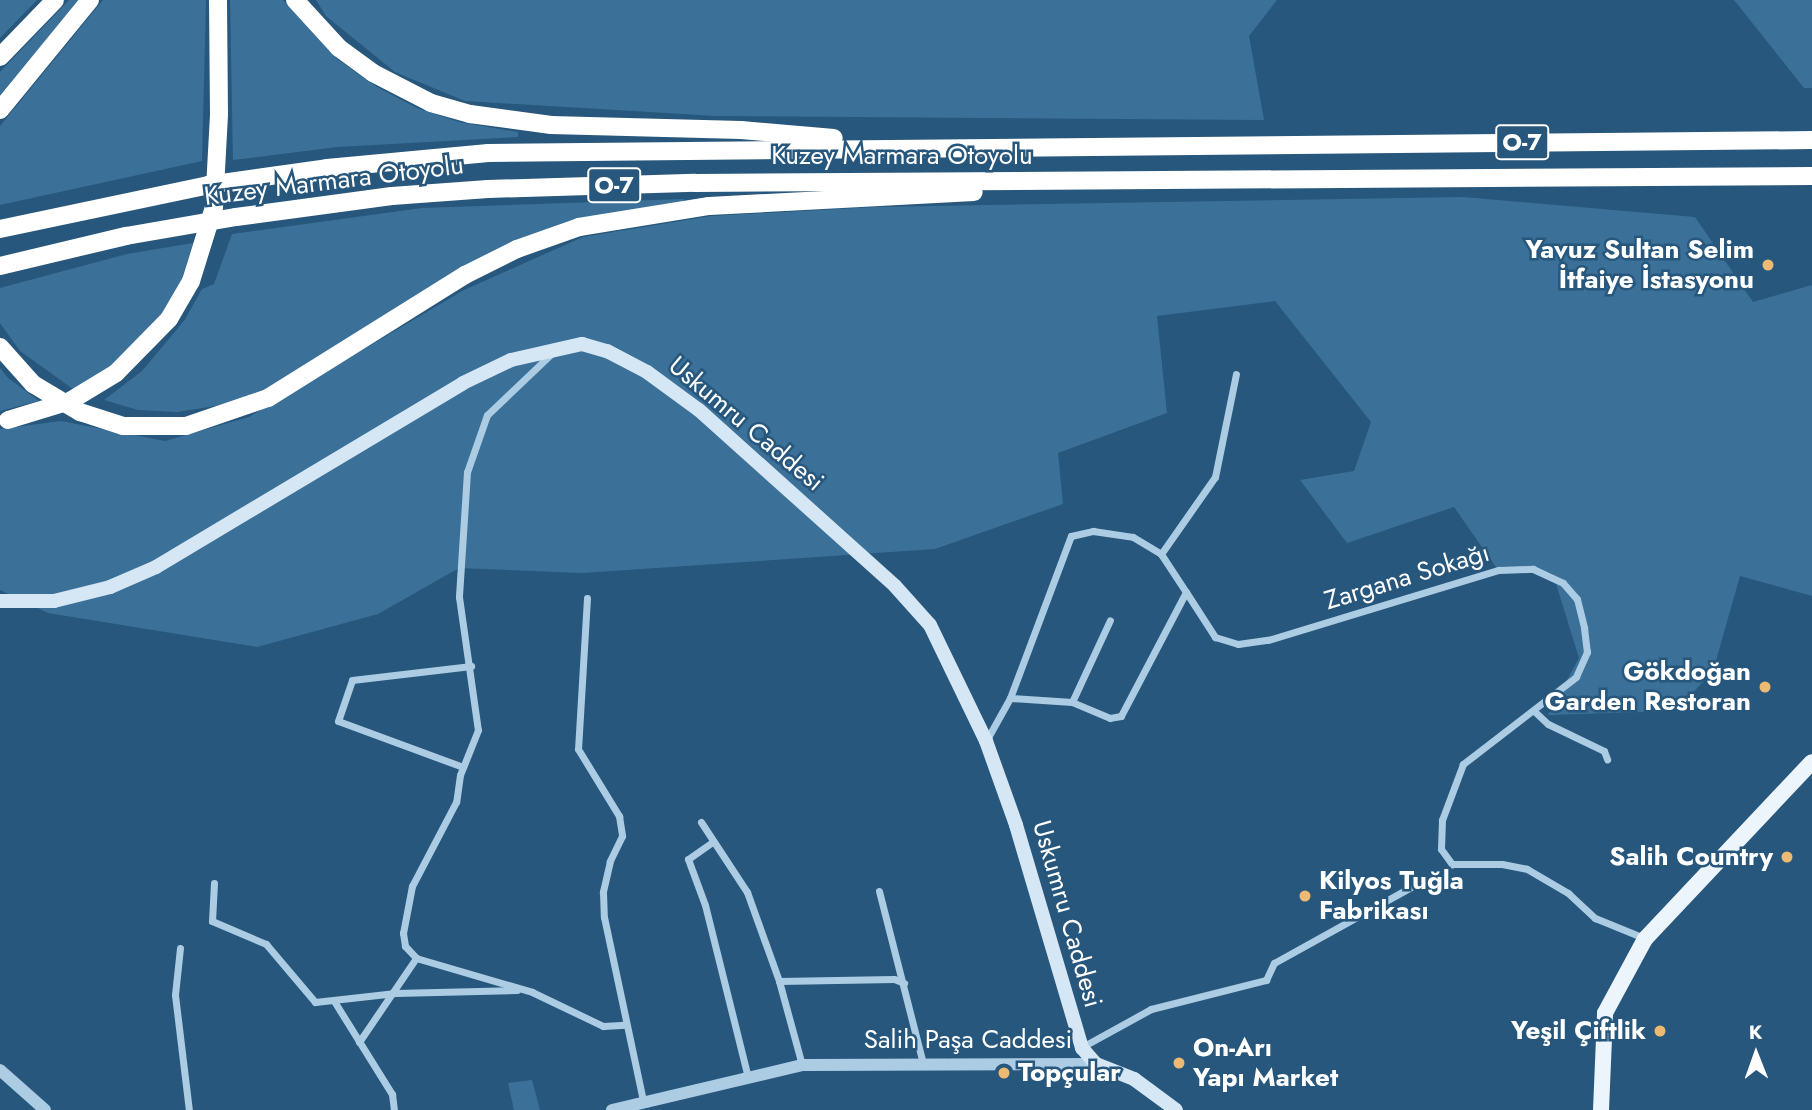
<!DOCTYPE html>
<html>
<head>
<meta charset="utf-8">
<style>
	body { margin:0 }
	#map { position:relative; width:1812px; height:1110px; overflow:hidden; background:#27577c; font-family:Jost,sans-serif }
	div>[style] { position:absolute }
	.green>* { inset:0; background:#3b7199 }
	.minor>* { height:7px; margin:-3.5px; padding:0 3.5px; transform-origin:3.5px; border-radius:3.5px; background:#accce4 }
	.tertiary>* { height:12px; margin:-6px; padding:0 6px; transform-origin:6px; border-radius:6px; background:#accce4 }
	.secondary>* { height:14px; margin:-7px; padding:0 7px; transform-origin:7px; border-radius:7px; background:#d5e6f4 }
	.primary>* { height:16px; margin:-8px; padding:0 8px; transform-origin:8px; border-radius:8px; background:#ecf4fc }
	.motorway>* { height:18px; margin:-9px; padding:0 9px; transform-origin:9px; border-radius:9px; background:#fff }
	.motorway-bridge>* { height:18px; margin:-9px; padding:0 9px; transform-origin:9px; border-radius:9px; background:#fff }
	.dots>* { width:19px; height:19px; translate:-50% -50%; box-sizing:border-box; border:4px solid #27577c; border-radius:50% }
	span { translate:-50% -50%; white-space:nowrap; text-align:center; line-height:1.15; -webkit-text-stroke:5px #27577c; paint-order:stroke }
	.shield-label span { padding:2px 5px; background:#27577c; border:2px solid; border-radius:5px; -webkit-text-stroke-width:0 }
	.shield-label { font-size:24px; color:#fff; font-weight:700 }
	.street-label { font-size:26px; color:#fff }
	.poi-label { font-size:26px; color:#fff; font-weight:700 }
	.right { translate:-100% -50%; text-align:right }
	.left { translate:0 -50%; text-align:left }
	.north { position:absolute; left:1721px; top:1019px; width:70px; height:70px; -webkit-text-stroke:5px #27577c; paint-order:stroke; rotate:359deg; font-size:19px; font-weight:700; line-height:28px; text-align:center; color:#fff }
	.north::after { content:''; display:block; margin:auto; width:24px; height:32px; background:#fff; clip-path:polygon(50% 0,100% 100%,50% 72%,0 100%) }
</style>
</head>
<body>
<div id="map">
	<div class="green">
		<div style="clip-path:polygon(0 0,37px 0,0 38px)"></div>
		<div style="clip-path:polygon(69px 0,79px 0,0 95px,0 72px)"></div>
		<div style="clip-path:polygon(103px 0,206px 0,202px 161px,0 205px,0 126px)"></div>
		<div style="clip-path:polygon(230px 0,283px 0,337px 59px,377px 87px,417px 108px,459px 122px,518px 132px,518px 137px,337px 147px,233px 160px)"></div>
		<div style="clip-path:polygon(316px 0,1277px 0,1249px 36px,1264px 120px,716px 116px,465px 101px,395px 72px,326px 16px)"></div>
		<div style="clip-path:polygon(1734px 0,1812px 0,1812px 88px,1804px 88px)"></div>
		<div style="clip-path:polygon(1463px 197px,1695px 217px,1753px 302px,1812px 285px,1812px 596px,1740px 576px,1713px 671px,1676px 711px,1548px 715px,1579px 658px,1553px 574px,1498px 570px,1454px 507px,1347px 543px,1300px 480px,1354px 471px,1371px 422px,1275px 301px,1157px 316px,1167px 413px,1058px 453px,1063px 504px,935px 549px,582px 573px,459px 568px,378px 614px,257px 647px,48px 613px,0 590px,0 429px,61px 421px,165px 441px,249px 417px,464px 290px,583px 237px,711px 216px,875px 207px)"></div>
		<div style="clip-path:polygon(684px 199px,684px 204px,636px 209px,522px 238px,429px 287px,270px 387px,222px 405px,177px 412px,138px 410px,104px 400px,142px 371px,184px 321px,202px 289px,214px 284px,232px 234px,422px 208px)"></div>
		<div style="clip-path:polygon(193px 243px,181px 281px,160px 317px,113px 366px,73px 389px,20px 351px,0 323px,0 288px,127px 254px)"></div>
		<div style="clip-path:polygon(0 368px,8px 378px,39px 401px,0 411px)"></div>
		<div style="clip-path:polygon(532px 1080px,540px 1110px,514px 1110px,508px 1083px)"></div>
	</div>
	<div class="minor">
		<div style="left:550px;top:355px;width:87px;rotate:136.4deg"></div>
		<div style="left:487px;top:415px;width:60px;rotate:109.3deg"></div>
		<div style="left:467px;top:472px;width:125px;rotate:93.7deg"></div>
		<div style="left:459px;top:597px;width:134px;rotate:81.9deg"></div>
		<div style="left:478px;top:730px;width:48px;rotate:111.8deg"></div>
		<div style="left:460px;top:775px;width:27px;rotate:98deg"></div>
		<div style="left:456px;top:802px;width:95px;rotate:117.6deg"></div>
		<div style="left:412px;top:886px;width:48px;rotate:100.8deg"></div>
		<div style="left:403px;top:933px;width:13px;rotate:81deg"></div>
		<div style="left:405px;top:946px;width:16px;rotate:47deg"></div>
		<div style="left:416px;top:958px;width:121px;rotate:16.3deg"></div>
		<div style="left:532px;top:992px;width:79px;rotate:25.6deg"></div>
		<div style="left:603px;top:1026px;width:22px;rotate:-3deg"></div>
		<div style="left:1161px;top:554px;width:94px;rotate:-55deg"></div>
		<div style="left:1215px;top:477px;width:105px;rotate:-78.5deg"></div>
		<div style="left:1186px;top:592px;width:54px;rotate:57.2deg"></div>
		<div style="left:1215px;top:637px;width:24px;rotate:17deg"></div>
		<div style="left:1238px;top:644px;width:30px;rotate:-8deg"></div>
		<div style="left:1268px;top:640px;width:241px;rotate:-16.9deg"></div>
		<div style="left:1499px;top:570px;width:34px;rotate:-2deg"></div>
		<div style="left:1533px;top:569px;width:33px;rotate:25deg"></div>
		<div style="left:1563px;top:583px;width:21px;rotate:49deg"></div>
		<div style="left:1577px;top:599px;width:30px;rotate:76deg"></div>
		<div style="left:1584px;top:628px;width:24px;rotate:83deg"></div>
		<div style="left:1587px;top:652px;width:27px;rotate:114deg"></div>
		<div style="left:1576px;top:677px;width:143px;rotate:142.4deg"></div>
		<div style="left:1463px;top:764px;width:60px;rotate:110.6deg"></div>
		<div style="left:1442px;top:820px;width:29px;rotate:92deg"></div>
		<div style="left:1441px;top:849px;width:19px;rotate:54deg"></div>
		<div style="left:1452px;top:864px;width:50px"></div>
		<div style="left:1502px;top:864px;width:25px;rotate:11deg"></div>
		<div style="left:1527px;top:869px;width:48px;rotate:30.3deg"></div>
		<div style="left:1568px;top:893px;width:37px;rotate:43deg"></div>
		<div style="left:1595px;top:918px;width:53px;rotate:22.2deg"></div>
		<div style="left:587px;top:598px;width:151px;rotate:93.4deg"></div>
		<div style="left:578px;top:749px;width:79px;rotate:58.5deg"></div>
		<div style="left:619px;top:816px;width:20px;rotate:81deg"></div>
		<div style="left:622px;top:836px;width:28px;rotate:116deg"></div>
		<div style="left:610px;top:861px;width:32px;rotate:103deg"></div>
		<div style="left:603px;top:892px;width:25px;rotate:88deg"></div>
		<div style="left:604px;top:917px;width:188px;rotate:78deg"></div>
		<div style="left:1072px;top:702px;width:90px;rotate:-65.1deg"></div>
		<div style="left:1534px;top:711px;width:19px;rotate:43deg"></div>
		<div style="left:1548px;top:724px;width:62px;rotate:25.7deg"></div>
		<div style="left:1604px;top:751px;width:9px;rotate:69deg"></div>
		<div style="left:986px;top:741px;width:49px;rotate:-60.8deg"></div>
		<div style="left:1010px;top:698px;width:173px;rotate:-69.4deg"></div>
		<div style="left:1071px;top:536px;width:23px;rotate:-13deg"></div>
		<div style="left:1093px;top:531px;width:40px;rotate:8.5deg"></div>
		<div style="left:1133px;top:537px;width:33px;rotate:31deg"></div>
		<div style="left:1161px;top:554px;width:45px;rotate:56.7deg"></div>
		<div style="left:1186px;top:592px;width:140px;rotate:117.7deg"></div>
		<div style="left:1121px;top:716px;width:11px;rotate:170deg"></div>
		<div style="left:1110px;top:718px;width:41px;rotate:-157.2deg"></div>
		<div style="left:1072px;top:702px;width:62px;rotate:-176.3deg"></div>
		<div style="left:463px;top:767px;width:133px;rotate:-159.8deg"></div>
		<div style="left:338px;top:721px;width:43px;rotate:-71.1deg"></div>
		<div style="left:352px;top:680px;width:120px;rotate:-6.7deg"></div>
		<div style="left:701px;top:822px;width:84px;rotate:56.7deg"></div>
		<div style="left:747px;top:892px;width:95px;rotate:70.2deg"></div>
		<div style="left:779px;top:981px;width:87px;rotate:74.7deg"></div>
		<div style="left:711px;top:843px;width:28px;rotate:145deg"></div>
		<div style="left:688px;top:859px;width:49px;rotate:69.7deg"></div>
		<div style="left:705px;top:905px;width:177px;rotate:76deg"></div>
		<div style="left:214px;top:883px;width:38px;rotate:93deg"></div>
		<div style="left:212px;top:921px;width:59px;rotate:23.1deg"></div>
		<div style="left:266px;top:944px;width:76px;rotate:49.8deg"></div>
		<div style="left:315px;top:1002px;width:81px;rotate:-6.4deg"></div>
		<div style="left:395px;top:993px;width:122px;rotate:-1.4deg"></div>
		<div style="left:879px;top:891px;width:179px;rotate:75.7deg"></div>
		<div style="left:180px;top:948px;width:47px;rotate:96.1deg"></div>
		<div style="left:175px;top:995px;width:116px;rotate:83.1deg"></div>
		<div style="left:779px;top:981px;width:115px;rotate:-1deg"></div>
		<div style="left:894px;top:979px;width:11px;rotate:22deg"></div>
		<div style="left:334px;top:1001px;width:110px;rotate:58.1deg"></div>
		<div style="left:392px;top:1094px;width:16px;rotate:83deg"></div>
		<div style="left:359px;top:1042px;width:102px;rotate:-55.8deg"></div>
		<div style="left:1082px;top:1047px;width:79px;rotate:-28.8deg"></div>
		<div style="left:1151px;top:1009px;width:119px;rotate:-14.2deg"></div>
		<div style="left:1266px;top:980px;width:19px;rotate:-65deg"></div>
		<div style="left:1274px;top:963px;width:157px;rotate:-29deg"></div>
	</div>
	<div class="tertiary">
		<div style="left:0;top:1070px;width:60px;rotate:41.6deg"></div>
		<div style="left:612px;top:1110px;width:195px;rotate:-13.3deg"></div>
		<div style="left:802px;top:1065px;width:294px;rotate:-0.2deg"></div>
	</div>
	<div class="secondary">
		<div style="left:0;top:601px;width:54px"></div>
		<div style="left:54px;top:601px;width:58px;rotate:-14deg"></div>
		<div style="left:110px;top:587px;width:50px;rotate:-23.5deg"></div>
		<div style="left:156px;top:567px;width:358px;rotate:-30.9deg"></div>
		<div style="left:463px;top:383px;width:53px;rotate:-25.6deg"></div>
		<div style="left:511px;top:360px;width:73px;rotate:-12.7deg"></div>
		<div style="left:582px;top:344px;width:26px;rotate:16deg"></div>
		<div style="left:607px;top:351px;width:45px;rotate:27.7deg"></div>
		<div style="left:647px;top:372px;width:64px;rotate:36.2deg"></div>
		<div style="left:699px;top:410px;width:263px;rotate:41.9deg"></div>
		<div style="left:895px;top:586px;width:52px;rotate:48.1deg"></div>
		<div style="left:930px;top:625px;width:129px;rotate:64.2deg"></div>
		<div style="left:986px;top:741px;width:89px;rotate:70.3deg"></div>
		<div style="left:1016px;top:825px;width:233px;rotate:73.5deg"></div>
		<div style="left:1082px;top:1048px;width:21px;rotate:49deg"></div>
		<div style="left:1096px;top:1064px;width:41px;rotate:21.5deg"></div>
		<div style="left:1134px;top:1079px;width:52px;rotate:36.4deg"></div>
	</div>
	<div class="primary">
		<div style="left:1601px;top:1110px;width:97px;rotate:-87.6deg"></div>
		<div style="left:1605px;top:1013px;width:84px;rotate:-61.6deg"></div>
		<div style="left:1645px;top:939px;width:243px;rotate:-46.7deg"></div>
	</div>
	<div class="motorway">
		<div style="left:218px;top:0;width:114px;rotate:89.5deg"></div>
		<div style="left:295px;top:0;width:65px;rotate:47.5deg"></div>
		<div style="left:339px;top:48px;width:42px;rotate:36.3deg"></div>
		<div style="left:373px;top:73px;width:65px;rotate:27.3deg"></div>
		<div style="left:431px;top:103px;width:41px;rotate:15.8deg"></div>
		<div style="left:470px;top:114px;width:82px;rotate:7.7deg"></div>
		<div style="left:551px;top:125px;width:190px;rotate:1.5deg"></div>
		<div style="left:741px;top:130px;width:93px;rotate:4.9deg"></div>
		<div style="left:0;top:57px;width:79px;rotate:-46deg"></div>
		<div style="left:0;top:110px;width:142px;rotate:-50.7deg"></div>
		<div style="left:0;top:229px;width:213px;rotate:-11.9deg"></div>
		<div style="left:208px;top:185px;width:120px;rotate:-8.1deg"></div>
		<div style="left:327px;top:168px;width:162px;rotate:-5.3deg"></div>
		<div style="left:488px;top:153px;width:1324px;rotate:-0.56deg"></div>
		<div style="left:0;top:266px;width:130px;rotate:-13.4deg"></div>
		<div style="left:126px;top:236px;width:112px;rotate:-9.8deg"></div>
		<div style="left:236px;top:217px;width:157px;rotate:-7.7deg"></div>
		<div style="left:392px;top:196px;width:96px;rotate:-4.2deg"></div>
		<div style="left:488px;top:189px;width:207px;rotate:-1.7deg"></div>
		<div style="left:695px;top:183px;width:1117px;rotate:-0.36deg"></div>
		<div style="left:0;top:347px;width:50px;rotate:48.3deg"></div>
		<div style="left:33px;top:384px;width:55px;rotate:30.8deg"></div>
		<div style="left:80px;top:412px;width:45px;rotate:18deg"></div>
		<div style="left:123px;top:426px;width:63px"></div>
		<div style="left:186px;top:426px;width:87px;rotate:-18.9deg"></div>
		<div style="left:268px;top:398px;width:232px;rotate:-32deg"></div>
		<div style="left:465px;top:275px;width:58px;rotate:-26.6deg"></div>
		<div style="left:517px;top:249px;width:66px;rotate:-19.5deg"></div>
		<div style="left:579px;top:227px;width:132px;rotate:-9.2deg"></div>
		<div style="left:709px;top:206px;width:265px;rotate:-3deg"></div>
		<div style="left:116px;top:373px;width:76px;rotate:-45.5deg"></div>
		<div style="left:169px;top:319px;width:44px;rotate:-59.9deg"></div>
	</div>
	<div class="motorway-bridge">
		<div style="left:191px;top:281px;width:77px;rotate:-72.7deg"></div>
		<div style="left:214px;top:207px;width:93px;rotate:-86.9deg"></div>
		<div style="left:8px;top:420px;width:65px;rotate:-17deg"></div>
		<div style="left:70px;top:401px;width:54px;rotate:-31.3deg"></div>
	</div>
	<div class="dots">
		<div style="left:1768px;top:265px;background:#ecba72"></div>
		<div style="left:1765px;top:687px;background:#ecba72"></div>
		<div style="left:1787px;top:857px;background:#ecba72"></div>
		<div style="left:1305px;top:896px;background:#ecba72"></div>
		<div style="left:1660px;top:1031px;background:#ecba72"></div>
		<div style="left:1179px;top:1063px;background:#ecba72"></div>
		<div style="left:1004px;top:1073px;background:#ecba72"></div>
	</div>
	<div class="shield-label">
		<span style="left:1522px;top:142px">O-7</span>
		<span style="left:614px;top:185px">O-7</span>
	</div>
	<div class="street-label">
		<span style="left:902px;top:156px">Kuzey Marmara Otoyolu</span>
		<span style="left:334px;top:181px;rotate:-7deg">Kuzey Marmara Otoyolu</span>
		<span style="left:746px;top:424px;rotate:40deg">Uskumru Caddesi</span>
		<span style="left:1407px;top:577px;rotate:-17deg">Zargana Sokağı</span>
		<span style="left:1067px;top:914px;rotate:74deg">Uskumru Caddesi</span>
		<span style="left:968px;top:1040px">Salih Paşa Caddesi</span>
	</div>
	<div class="poi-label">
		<span class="right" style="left:1754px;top:265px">Yavuz Sultan Selim<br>İtfaiye İstasyonu</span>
		<span class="right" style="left:1751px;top:687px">Gökdoğan<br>Garden Restoran</span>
		<span class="right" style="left:1773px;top:857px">Salih Country</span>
		<span class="left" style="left:1319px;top:896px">Kilyos Tuğla<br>Fabrikası</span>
		<span class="right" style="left:1646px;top:1031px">Yeşil Çiftlik</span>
		<span class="left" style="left:1193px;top:1063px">On-Arı<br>Yapı Market</span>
		<span class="left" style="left:1018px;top:1073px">Topçular</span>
	</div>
	<div class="north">K</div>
</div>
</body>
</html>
